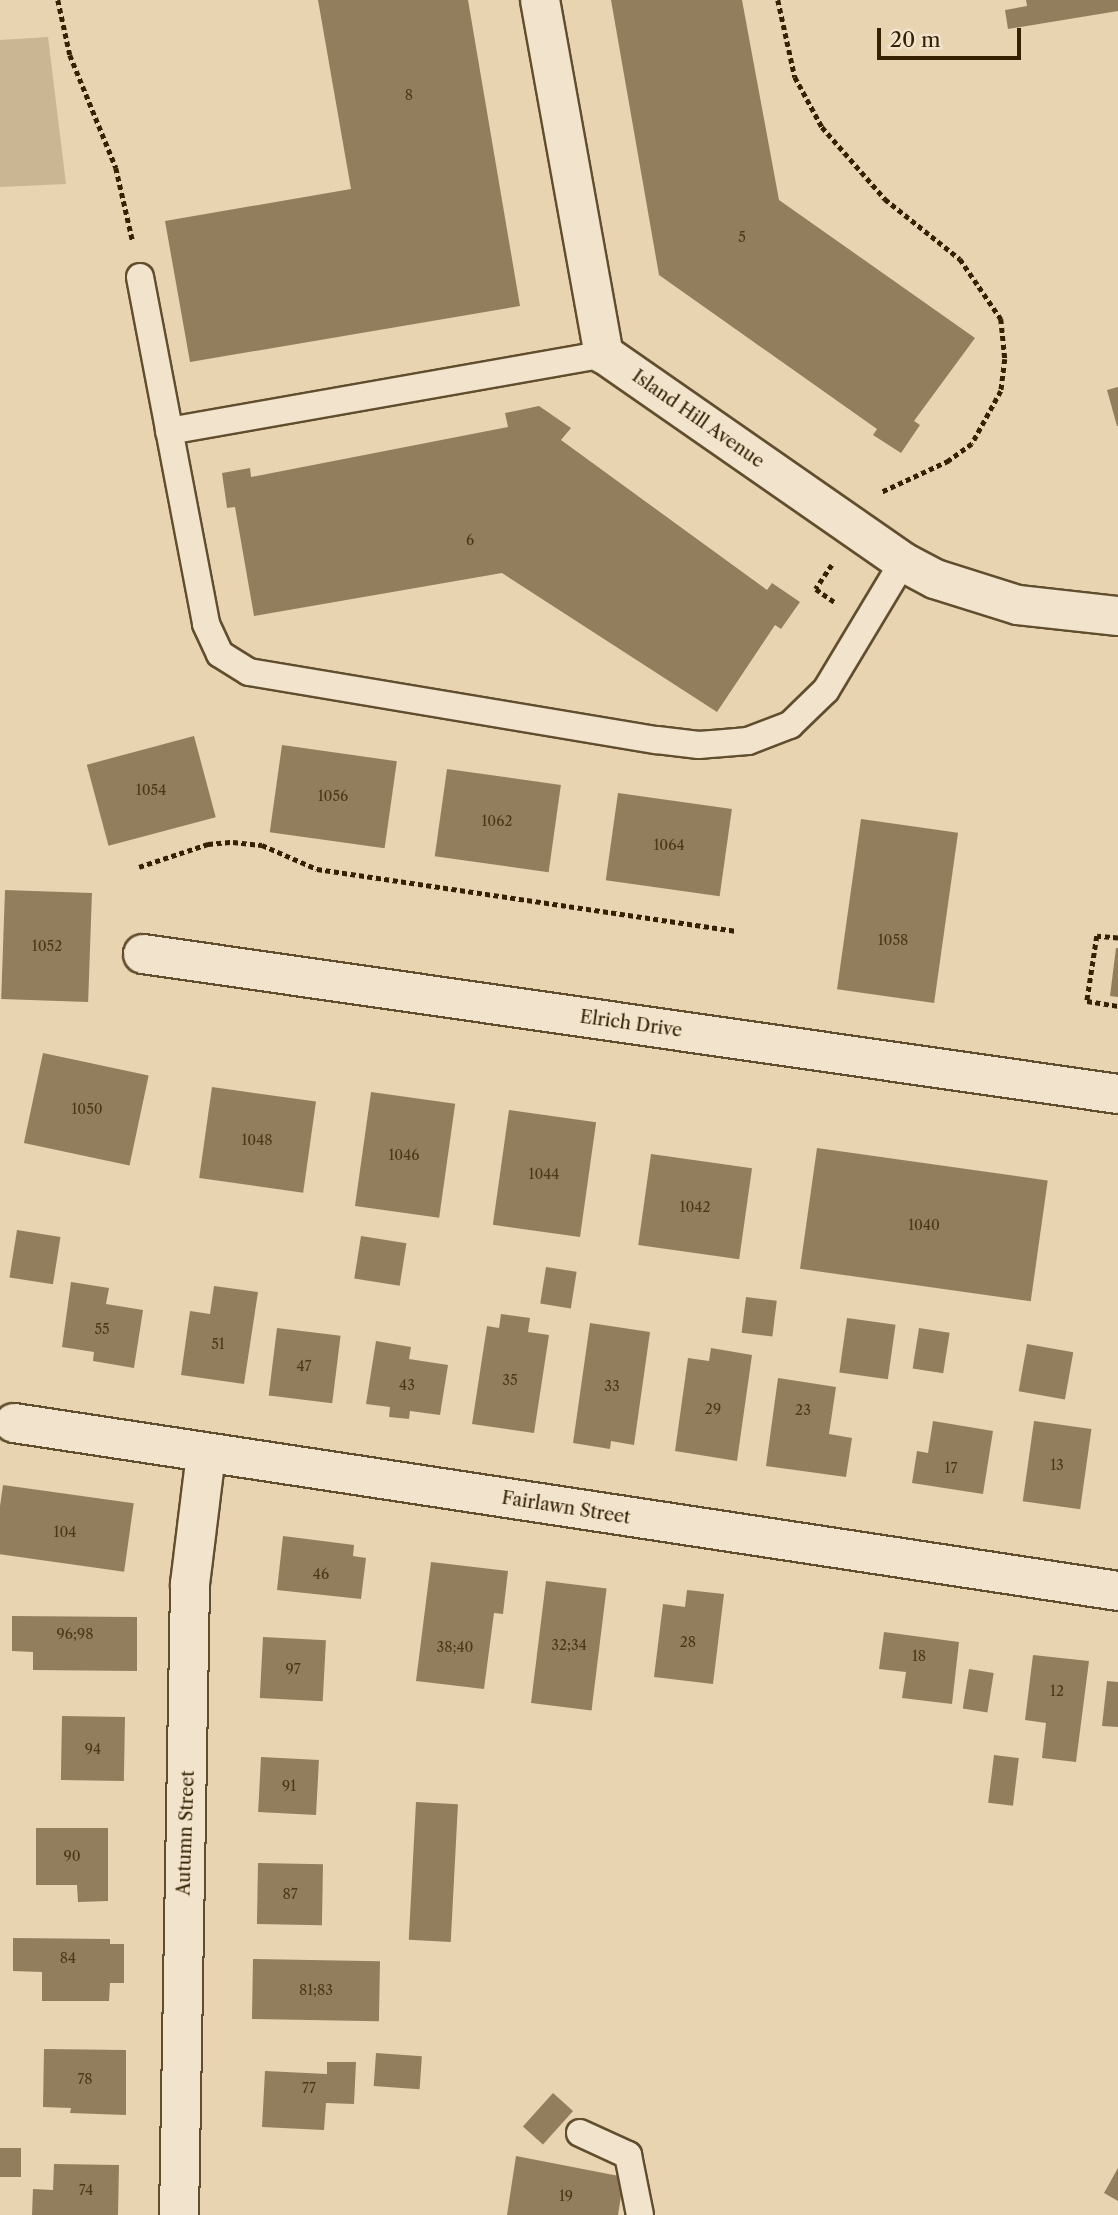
<!DOCTYPE html>
<html>
<head>
<meta charset="utf-8">
<style>
	body { margin:0 }
	#map { position:relative; width:1118px; height:2215px; overflow:hidden; background:#e9d4b1; font-family:"Libre Caslon Text",serif }
	div>[style] { position:absolute }
	.green>* { inset:0; background:#cab693 }
	.building>* { inset:0; background:#927e5d; transform-origin:0 0 }
	.path>* { height:4.5px; margin-top:-2.25px; transform-origin:0; background:repeating-linear-gradient(90deg,#342102 0 5px,transparent 0 8.5px) }
	.roads { filter:drop-shadow(2px 0 #614e2e) drop-shadow(-2px 0 #614e2e) drop-shadow(0 2px #614e2e) drop-shadow(0 -2px #614e2e) }
	.service>* { height:26px; margin:-13px; padding:0 13px; transform-origin:13px; border-radius:13px; background:#f1e3cc }
	.minor>* { height:38px; margin:-19px; padding:0 19px; transform-origin:19px; border-radius:19px; background:#f1e3cc }
	span { translate:-50% -50%; white-space:nowrap; text-align:center; line-height:1.15; -webkit-text-stroke:5px #f1e3cc; paint-order:stroke }
	.number-label { font-size:14px; color:#4c3819 }
	.number-label span { -webkit-text-stroke-width:0 }
	.street-label { font-size:18px; color:#342102 }
	.scale { position:absolute; left:877px; top:28px; width:144px; height:32px; box-sizing:border-box; border:4px solid #342102; border-top:0; padding-left:9px; font-size:21px; line-height:24px; white-space:nowrap; color:#342102; -webkit-text-stroke:5px #f1e3cc; paint-order:stroke }
</style>
</head>
<body>
<div id="map">
	<div class="green">
		<div style="clip-path:polygon(48px 37px,66px 184px,0 187px,0 40px)"></div>
	</div>
	<div class="building">
		<div style="clip-path:polygon(318px 0,468px 0,520px 306px,190px 362px,165px 221px,351px 189px)"></div>
		<div style="clip-path:polygon(611px 0,742px 0,779px 200px,975px 338px,914px 421px,920px 425px,901px 453px,873px 435px,877px 429px,659px 275px)"></div>
		<div style="clip-path:polygon(1026px 0,1118px 0,1118px 11px,1008px 29px,1005px 10px,1027px 6px)"></div>
		<div style="clip-path:polygon(1118px 387px,1118px 426px,1117px 426px,1107px 390px)"></div>
		<div style="clip-path:polygon(539px 406px,571px 428px,561px 440px,767px 590px,772px 583px,800px 602px,781px 629px,775px 625px,717px 712px,502px 573px,254px 616px,235px 507px,227px 508px,222px 473px,250px 468px,251px 477px,508px 427px,505px 413px)"></div>
		<div style="left:194px;top:736px;width:84px;height:111px;rotate:75deg"></div>
		<div style="left:282px;top:745px;width:116px;height:88px;rotate:8deg"></div>
		<div style="left:447px;top:769px;width:115px;height:88px;rotate:8deg"></div>
		<div style="left:618px;top:793px;width:115px;height:88px;rotate:8deg"></div>
		<div style="left:861px;top:819px;width:98px;height:172px;rotate:8deg"></div>
		<div style="left:5px;top:890px;width:87px;height:109px;rotate:2deg"></div>
		<div style="clip-path:polygon(1116px 948px,1118px 948px,1118px 997px,1110px 996px)"></div>
		<div style="left:43px;top:1053px;width:108px;height:92px;rotate:12deg"></div>
		<div style="left:212px;top:1087px;width:105px;height:92px;rotate:8deg"></div>
		<div style="left:371px;top:1092px;width:85px;height:115px;rotate:8deg"></div>
		<div style="left:509px;top:1110px;width:88px;height:116px;rotate:8deg"></div>
		<div style="left:817px;top:1148px;width:233px;height:122px;rotate:8deg"></div>
		<div style="left:651px;top:1154px;width:102px;height:92px;rotate:8deg"></div>
		<div style="left:17px;top:1230px;width:44px;height:48px;rotate:9deg"></div>
		<div style="left:361px;top:1236px;width:46px;height:43px;rotate:9deg"></div>
		<div style="left:546px;top:1267px;width:31px;height:37px;rotate:9deg"></div>
		<div style="clip-path:polygon(71px 1282px,109px 1288px,106px 1304px,143px 1310px,134px 1368px,93px 1361px,94px 1352px,62px 1347px)"></div>
		<div style="clip-path:polygon(214px 1286px,258px 1292px,244px 1384px,181px 1375px,190px 1311px,210px 1314px)"></div>
		<div style="left:746px;top:1297px;width:31px;height:36px;rotate:7deg"></div>
		<div style="clip-path:polygon(501px 1314px,530px 1318px,528px 1332px,549px 1335px,534px 1433px,472px 1424px,487px 1326px,499px 1328px)"></div>
		<div style="left:847px;top:1318px;width:49px;height:55px;rotate:8deg"></div>
		<div style="clip-path:polygon(590px 1323px,650px 1332px,634px 1445px,611px 1441px,610px 1449px,573px 1443px)"></div>
		<div style="left:277px;top:1328px;width:64px;height:68px;rotate:7deg"></div>
		<div style="left:919px;top:1328px;width:31px;height:41px;rotate:9deg"></div>
		<div style="clip-path:polygon(376px 1341px,411px 1347px,409px 1359px,448px 1365px,440px 1415px,410px 1411px,409px 1419px,389px 1417px,390px 1407px,366px 1404px)"></div>
		<div style="left:1027px;top:1344px;width:47px;height:48px;rotate:10deg"></div>
		<div style="clip-path:polygon(711px 1348px,752px 1355px,737px 1461px,675px 1451px,688px 1358px,709px 1361px)"></div>
		<div style="clip-path:polygon(778px 1378px,836px 1387px,829px 1434px,852px 1438px,846px 1477px,766px 1466px)"></div>
		<div style="clip-path:polygon(933px 1421px,993px 1431px,983px 1494px,912px 1483px,917px 1451px,928px 1453px)"></div>
		<div style="left:1034px;top:1421px;width:58px;height:81px;rotate:8deg"></div>
		<div style="left:3px;top:1485px;width:132px;height:69px;rotate:8deg"></div>
		<div style="clip-path:polygon(283px 1536px,354px 1545px,353px 1556px,366px 1558px,361px 1599px,277px 1590px)"></div>
		<div style="clip-path:polygon(431px 1562px,508px 1571px,503px 1614px,494px 1613px,484px 1689px,416px 1681px)"></div>
		<div style="left:546px;top:1581px;width:61px;height:123px;rotate:7deg"></div>
		<div style="clip-path:polygon(687px 1590px,724px 1594px,713px 1684px,654px 1677px,663px 1604px,685px 1607px)"></div>
		<div style="clip-path:polygon(12px 1616px,137px 1617px,137px 1671px,33px 1670px,33px 1652px,12px 1651px)"></div>
		<div style="clip-path:polygon(884px 1632px,959px 1642px,952px 1704px,902px 1698px,906px 1672px,879px 1669px)"></div>
		<div style="left:263px;top:1637px;width:63px;height:61px;rotate:3deg"></div>
		<div style="clip-path:polygon(1033px 1655px,1089px 1661px,1076px 1762px,1042px 1758px,1046px 1723px,1025px 1720px)"></div>
		<div style="left:969px;top:1669px;width:25px;height:40px;rotate:9deg"></div>
		<div style="clip-path:polygon(1107px 1681px,1118px 1682px,1118px 1727px,1102px 1726px)"></div>
		<div style="left:62px;top:1716px;width:63px;height:64px;rotate:1deg"></div>
		<div style="left:994px;top:1755px;width:25px;height:48px;rotate:7deg"></div>
		<div style="left:261px;top:1757px;width:58px;height:55px;rotate:3deg"></div>
		<div style="left:416px;top:1802px;width:42px;height:138px;rotate:3deg"></div>
		<div style="clip-path:polygon(36px 1828px,108px 1828px,108px 1901px,78px 1902px,77px 1885px,36px 1885px)"></div>
		<div style="left:258px;top:1863px;width:65px;height:61px;rotate:1deg"></div>
		<div style="clip-path:polygon(13px 1938px,110px 1939px,110px 1944px,124px 1944px,124px 1983px,110px 1983px,109px 2001px,42px 2001px,42px 1972px,13px 1971px)"></div>
		<div style="left:253px;top:1959px;width:127px;height:60px;rotate:1deg"></div>
		<div style="clip-path:polygon(44px 2049px,126px 2050px,126px 2115px,70px 2113px,71px 2108px,43px 2107px)"></div>
		<div style="left:376px;top:2053px;width:46px;height:33px;rotate:4deg"></div>
		<div style="clip-path:polygon(327px 2062px,356px 2062px,354px 2104px,326px 2103px,324px 2130px,262px 2127px,265px 2071px,327px 2074px)"></div>
		<div style="left:553px;top:2093px;width:27px;height:45px;rotate:42deg"></div>
		<div style="left:0;top:2148px;width:21px;height:29px"></div>
		<div style="clip-path:polygon(516px 2156px,624px 2177px,618px 2215px,507px 2215px)"></div>
		<div style="clip-path:polygon(54px 2164px,119px 2165px,118px 2215px,32px 2215px,33px 2189px,53px 2190px)"></div>
		<div style="clip-path:polygon(1118px 2168px,1118px 2201px,1104px 2193px)"></div>
	</div>
	<div class="path">
		<div style="left:58px;top:0;width:56px;rotate:77.7deg"></div>
		<div style="left:70px;top:55px;width:122px;rotate:67.8deg"></div>
		<div style="left:116px;top:168px;width:76px;rotate:77.1deg"></div>
		<div style="left:778px;top:0;width:79px;rotate:77.6deg"></div>
		<div style="left:795px;top:77px;width:57px;rotate:61.6deg"></div>
		<div style="left:822px;top:127px;width:96px;rotate:48.8deg"></div>
		<div style="left:885px;top:199px;width:96px;rotate:38.7deg"></div>
		<div style="left:960px;top:259px;width:73px;rotate:55.7deg"></div>
		<div style="left:1001px;top:319px;width:40px;rotate:84.3deg"></div>
		<div style="left:1005px;top:359px;width:32px;rotate:97deg"></div>
		<div style="left:1001px;top:391px;width:60px;rotate:118.7deg"></div>
		<div style="left:972px;top:444px;width:29px;rotate:144deg"></div>
		<div style="left:949px;top:461px;width:76px;rotate:155.1deg"></div>
		<div style="left:832px;top:565px;width:29px;rotate:124deg"></div>
		<div style="left:816px;top:589px;width:24px;rotate:35deg"></div>
		<div style="left:139px;top:867px;width:73px;rotate:-18.4deg"></div>
		<div style="left:208px;top:844px;width:25px;rotate:-5deg"></div>
		<div style="left:233px;top:842px;width:29px;rotate:6deg"></div>
		<div style="left:262px;top:845px;width:60px;rotate:23.6deg"></div>
		<div style="left:317px;top:869px;width:424px;rotate:8.4deg"></div>
		<div style="left:1118px;top:938px;width:21px;rotate:-175deg"></div>
		<div style="left:1097px;top:936px;width:66px;rotate:98.7deg"></div>
		<div style="left:1087px;top:1001px;width:31px;rotate:9deg"></div>
	</div>
	<div class="roads">
		<div class="service">
			<div style="left:140px;top:277px;width:353px;rotate:79.2deg"></div>
			<div style="left:206px;top:624px;width:33px;rotate:65deg"></div>
			<div style="left:220px;top:654px;width:34px;rotate:32deg"></div>
			<div style="left:249px;top:672px;width:414px;rotate:9.5deg"></div>
			<div style="left:657px;top:740px;width:42px;rotate:6.8deg"></div>
			<div style="left:699px;top:745px;width:49px;rotate:-4.7deg"></div>
			<div style="left:748px;top:741px;width:45px;rotate:-20.9deg"></div>
			<div style="left:790px;top:725px;width:50px;rotate:-44.2deg"></div>
			<div style="left:826px;top:690px;width:149px;rotate:-59deg"></div>
			<div style="left:169px;top:431px;width:442px;rotate:-10deg"></div>
			<div style="left:580px;top:2133px;width:53px;rotate:24.6deg"></div>
			<div style="left:628px;top:2155px;width:61px;rotate:78.7deg"></div>
		</div>
		<div class="minor">
			<div style="left:540px;top:0;width:360px;rotate:79.8deg"></div>
			<div style="left:604px;top:354px;width:364px;rotate:34.8deg"></div>
			<div style="left:903px;top:562px;width:36px;rotate:28deg"></div>
			<div style="left:935px;top:579px;width:87px;rotate:17.4deg"></div>
			<div style="left:1018px;top:605px;width:101px;rotate:6.3deg"></div>
			<div style="left:143px;top:954px;width:985px;rotate:8.17deg"></div>
			<div style="left:14px;top:1423px;width:1117px;rotate:8.65deg"></div>
			<div style="left:179px;top:2215px;width:631px;rotate:-89deg"></div>
			<div style="left:190px;top:1584px;width:132px;rotate:-83deg"></div>
		</div>
	</div>
	<div class="number-label">
		<span style="left:409px;top:95px">8</span>
		<span style="left:742px;top:237px">5</span>
		<span style="left:470px;top:540px">6</span>
		<span style="left:151px;top:790px">1054</span>
		<span style="left:333px;top:796px">1056</span>
		<span style="left:497px;top:821px">1062</span>
		<span style="left:669px;top:845px">1064</span>
		<span style="left:893px;top:940px">1058</span>
		<span style="left:47px;top:946px">1052</span>
		<span style="left:87px;top:1109px">1050</span>
		<span style="left:257px;top:1140px">1048</span>
		<span style="left:404px;top:1155px">1046</span>
		<span style="left:544px;top:1174px">1044</span>
		<span style="left:695px;top:1207px">1042</span>
		<span style="left:924px;top:1225px">1040</span>
		<span style="left:102px;top:1329px">55</span>
		<span style="left:218px;top:1344px">51</span>
		<span style="left:304px;top:1366px">47</span>
		<span style="left:510px;top:1380px">35</span>
		<span style="left:407px;top:1385px">43</span>
		<span style="left:612px;top:1386px">33</span>
		<span style="left:713px;top:1409px">29</span>
		<span style="left:803px;top:1410px">23</span>
		<span style="left:1057px;top:1465px">13</span>
		<span style="left:951px;top:1468px">17</span>
		<span style="left:65px;top:1532px">104</span>
		<span style="left:321px;top:1574px">46</span>
		<span style="left:75px;top:1634px">96;98</span>
		<span style="left:688px;top:1642px">28</span>
		<span style="left:569px;top:1645px">32;34</span>
		<span style="left:455px;top:1647px">38;40</span>
		<span style="left:919px;top:1656px">18</span>
		<span style="left:293px;top:1669px">97</span>
		<span style="left:1057px;top:1691px">12</span>
		<span style="left:93px;top:1749px">94</span>
		<span style="left:289px;top:1786px">91</span>
		<span style="left:72px;top:1856px">90</span>
		<span style="left:290px;top:1894px">87</span>
		<span style="left:68px;top:1958px">84</span>
		<span style="left:316px;top:1990px">81;83</span>
		<span style="left:85px;top:2079px">78</span>
		<span style="left:309px;top:2088px">77</span>
		<span style="left:86px;top:2190px">74</span>
		<span style="left:566px;top:2196px">19</span>
	</div>
	<div class="street-label">
		<span style="left:698px;top:419px;rotate:35deg">Island Hill Avenue</span>
		<span style="left:631px;top:1024px;rotate:8deg">Elrich Drive</span>
		<span style="left:566px;top:1508px;rotate:9deg">Fairlawn Street</span>
		<span style="left:186px;top:1833px;rotate:-88deg">Autumn Street</span>
	</div>
	<div class="scale">20 m</div>
</div>
</body>
</html>
